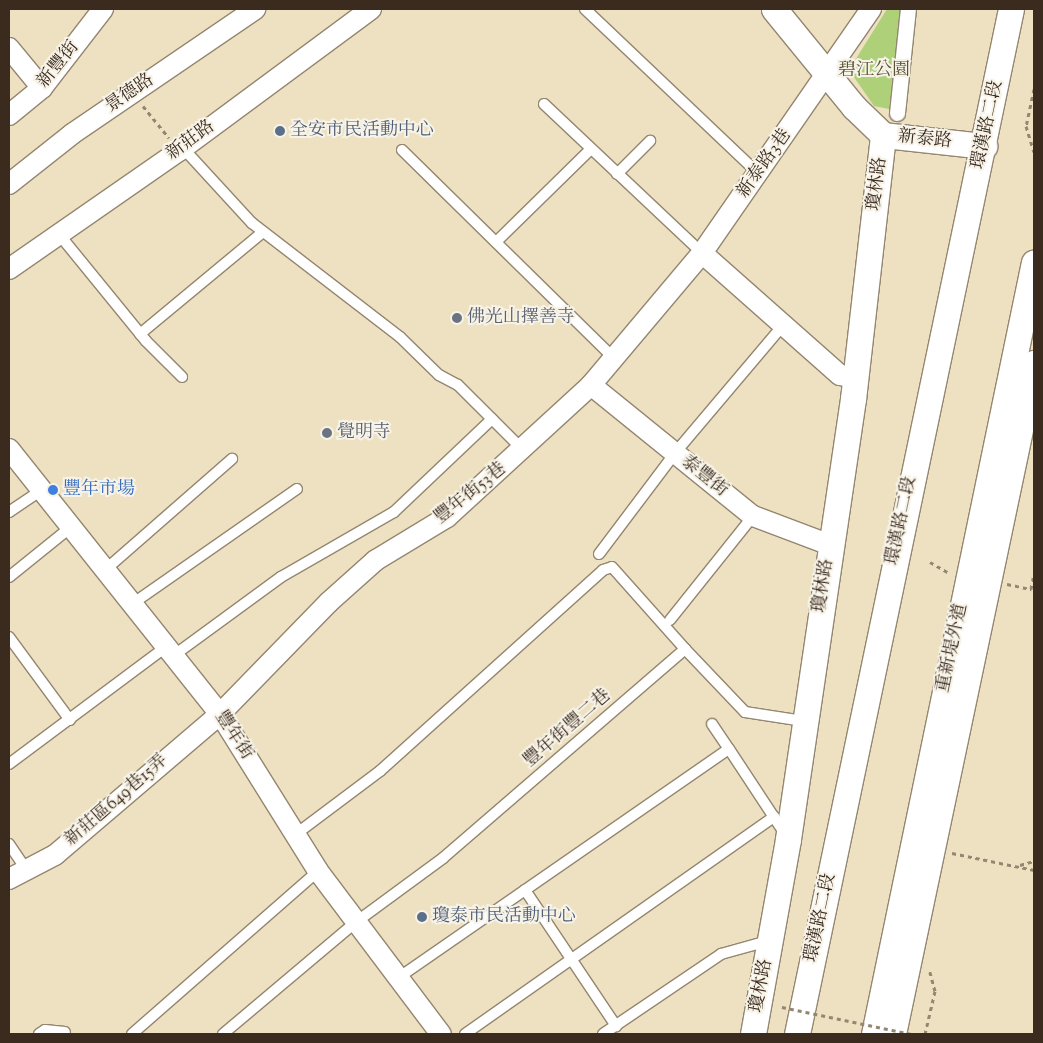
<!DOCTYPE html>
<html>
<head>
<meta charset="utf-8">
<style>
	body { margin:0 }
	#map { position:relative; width:1043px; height:1043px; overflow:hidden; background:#ede1c1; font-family:"Sorts Mill Goudy","Noto Serif TC",serif }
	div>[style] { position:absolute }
	.green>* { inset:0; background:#aed079 }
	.path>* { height:3px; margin-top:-1.5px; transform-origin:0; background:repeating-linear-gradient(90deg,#948670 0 4px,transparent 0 8px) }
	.roads { filter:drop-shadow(1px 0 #948670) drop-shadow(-1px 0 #948670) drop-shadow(0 1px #948670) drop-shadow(0 -1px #948670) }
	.service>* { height:10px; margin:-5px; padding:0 5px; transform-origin:5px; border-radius:5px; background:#fff }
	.pedestrian>* { height:15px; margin:-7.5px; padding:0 7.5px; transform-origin:7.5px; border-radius:7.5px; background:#fff }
	.minor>* { height:20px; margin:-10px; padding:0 10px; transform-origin:10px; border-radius:10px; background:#fff }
	.tertiary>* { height:25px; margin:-12.5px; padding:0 12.5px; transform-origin:12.5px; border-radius:12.5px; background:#fff }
	.path-bridge>* { height:3px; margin-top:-1.5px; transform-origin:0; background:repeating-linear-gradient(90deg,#948670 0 4px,transparent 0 8px) }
	.dots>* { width:14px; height:14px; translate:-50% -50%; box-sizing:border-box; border:2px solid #f7f3e8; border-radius:50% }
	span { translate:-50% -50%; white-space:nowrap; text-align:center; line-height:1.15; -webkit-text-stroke:4px #f7f3e8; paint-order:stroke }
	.street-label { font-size:18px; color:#3b2a1e }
	.park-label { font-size:18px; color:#585435 }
	.service-label { font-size:18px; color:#4e5e75 }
	.left { translate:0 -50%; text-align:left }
	.worship-label { font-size:18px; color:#5b616d }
	.shop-label { font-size:18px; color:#366cbe }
	.frame { position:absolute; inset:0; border:10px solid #3b2a1e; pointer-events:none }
</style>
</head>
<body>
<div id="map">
	<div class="green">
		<div style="clip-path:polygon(887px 9px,904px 9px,889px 109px,874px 106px,849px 70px)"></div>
	</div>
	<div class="path">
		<div style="left:1034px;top:89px;width:38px;rotate:102deg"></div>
		<div style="left:1026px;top:126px;width:27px;rotate:73deg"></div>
		<div style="left:143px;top:106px;width:41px;rotate:50.9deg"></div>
		<div style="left:930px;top:562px;width:22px;rotate:30deg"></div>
		<div style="left:1007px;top:584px;width:25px;rotate:12deg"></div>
		<div style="left:1031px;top:589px;width:16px;rotate:-79deg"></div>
		<div style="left:952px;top:853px;width:84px;rotate:11.7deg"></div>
		<div style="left:1020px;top:865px;width:15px;rotate:-16deg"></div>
		<div style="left:925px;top:1034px;width:44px;rotate:-76.9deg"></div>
		<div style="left:935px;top:991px;width:23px;rotate:-105deg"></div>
	</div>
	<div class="roads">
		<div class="service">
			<div style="left:585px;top:9px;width:238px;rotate:43.5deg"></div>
			<div style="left:544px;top:104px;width:217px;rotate:43.3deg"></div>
			<div style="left:183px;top:148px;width:102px;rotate:47.4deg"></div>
			<div style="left:252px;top:223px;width:187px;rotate:37.6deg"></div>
			<div style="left:400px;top:337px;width:54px;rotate:44.3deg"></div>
			<div style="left:439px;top:375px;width:21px;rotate:28deg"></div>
			<div style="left:458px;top:385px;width:92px;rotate:45deg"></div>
			<div style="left:402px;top:150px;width:297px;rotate:44.5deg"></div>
			<div style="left:617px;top:174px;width:47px;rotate:-45deg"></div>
			<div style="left:58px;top:233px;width:139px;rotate:50.8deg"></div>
			<div style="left:146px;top:341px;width:51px;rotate:45deg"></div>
			<div style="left:496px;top:242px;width:133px;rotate:-44.4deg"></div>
			<div style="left:140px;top:334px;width:160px;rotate:-39.7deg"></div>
			<div style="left:9px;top:512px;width:40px;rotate:-34deg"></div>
			<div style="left:599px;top:554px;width:126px;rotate:-53deg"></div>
			<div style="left:675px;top:453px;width:169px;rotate:-49.8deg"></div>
			<div style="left:105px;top:570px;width:169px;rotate:-41.2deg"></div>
			<div style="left:9px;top:577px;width:80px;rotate:-38.9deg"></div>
			<div style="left:132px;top:604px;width:201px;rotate:-34.9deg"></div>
			<div style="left:670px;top:620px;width:133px;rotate:-51.4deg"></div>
			<div style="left:9px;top:637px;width:103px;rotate:53.7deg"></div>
			<div style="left:173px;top:656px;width:134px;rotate:-36.2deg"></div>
			<div style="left:281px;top:577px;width:130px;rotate:-29.9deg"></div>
			<div style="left:394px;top:512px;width:135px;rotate:-43.5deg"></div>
			<div style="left:712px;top:724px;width:30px;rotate:56deg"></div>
			<div style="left:9px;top:764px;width:196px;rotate:-36.7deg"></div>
			<div style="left:296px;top:834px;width:105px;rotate:-36.9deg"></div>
			<div style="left:380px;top:771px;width:300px;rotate:-42deg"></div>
			<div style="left:603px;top:570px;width:9px;rotate:-18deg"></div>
			<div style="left:612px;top:567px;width:110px;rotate:48.3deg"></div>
			<div style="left:9px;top:844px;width:30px;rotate:56deg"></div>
			<div style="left:525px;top:890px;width:164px;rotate:56.2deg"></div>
			<div style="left:398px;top:978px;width:402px;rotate:-34.7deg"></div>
			<div style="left:729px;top:749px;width:102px;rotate:56.6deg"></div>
			<div style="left:39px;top:1034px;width:7px;rotate:-34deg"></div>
			<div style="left:45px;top:1030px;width:20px;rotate:6deg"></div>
			<div style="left:132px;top:1034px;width:247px;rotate:-41.2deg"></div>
			<div style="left:223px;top:1034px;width:174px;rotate:-40.1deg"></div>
			<div style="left:356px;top:922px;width:108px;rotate:-36.3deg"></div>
			<div style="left:443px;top:858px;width:320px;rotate:-40.8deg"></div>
			<div style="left:685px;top:649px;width:87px;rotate:46.4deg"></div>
			<div style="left:745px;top:712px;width:59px;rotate:8.8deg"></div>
			<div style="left:465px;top:1034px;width:378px;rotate:-35.1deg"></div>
			<div style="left:603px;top:1034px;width:143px;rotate:-34.1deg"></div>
			<div style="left:721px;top:954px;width:49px;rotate:-15.5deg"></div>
		</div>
		<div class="pedestrian">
			<div style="left:897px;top:113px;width:105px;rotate:-84deg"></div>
		</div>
		<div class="minor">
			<div style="left:9px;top:48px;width:52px;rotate:50.5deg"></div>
			<div style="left:9px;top:115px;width:43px;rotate:-39.3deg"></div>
			<div style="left:42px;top:88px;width:100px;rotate:-52.3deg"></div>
			<div style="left:9px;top:184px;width:80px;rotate:-38.4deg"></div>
			<div style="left:72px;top:134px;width:222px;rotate:-34.3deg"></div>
			<div style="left:702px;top:253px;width:184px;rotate:41.5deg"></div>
			<div style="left:840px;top:375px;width:15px;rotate:11deg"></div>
			<div style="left:9px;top:269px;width:207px;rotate:-34.8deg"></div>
			<div style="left:179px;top:151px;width:239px;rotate:-36.5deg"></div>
			<div style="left:591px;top:385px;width:208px;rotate:39deg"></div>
			<div style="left:753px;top:516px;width:82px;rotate:20.6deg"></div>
			<div style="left:9px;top:449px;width:339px;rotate:51.5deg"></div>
			<div style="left:220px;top:714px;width:185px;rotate:58deg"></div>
			<div style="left:318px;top:871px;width:204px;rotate:53deg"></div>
			<div style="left:9px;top:879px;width:52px;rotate:-27.6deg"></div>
			<div style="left:55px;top:855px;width:217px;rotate:-40.5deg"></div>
			<div style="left:220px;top:714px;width:156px;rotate:-45.8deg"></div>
			<div style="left:329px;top:602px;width:63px;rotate:-41.8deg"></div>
			<div style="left:376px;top:560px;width:83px;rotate:-31.2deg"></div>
			<div style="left:447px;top:517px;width:195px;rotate:-42.5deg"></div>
			<div style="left:591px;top:385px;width:172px;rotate:-49.9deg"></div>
			<div style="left:702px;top:253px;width:297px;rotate:-55.3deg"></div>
		</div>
		<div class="tertiary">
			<div style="left:774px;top:9px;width:127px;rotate:50.8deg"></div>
			<div style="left:854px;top:107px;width:40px;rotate:44deg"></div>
			<div style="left:883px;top:135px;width:102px;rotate:6.2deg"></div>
			<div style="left:753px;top:1034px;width:198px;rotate:-79.8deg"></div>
			<div style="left:788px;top:839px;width:445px;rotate:-81.6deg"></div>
			<div style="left:853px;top:399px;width:266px;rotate:-83.5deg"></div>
			<div style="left:797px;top:1034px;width:1047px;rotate:-78.21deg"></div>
			<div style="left:874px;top:1034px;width:788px;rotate:-78.29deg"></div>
			<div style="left:893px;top:1034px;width:686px;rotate:-78.13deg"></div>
		</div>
	</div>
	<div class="path-bridge">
		<div style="left:782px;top:1007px;width:132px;rotate:11.8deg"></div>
	</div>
	<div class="dots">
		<div style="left:280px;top:131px;background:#5c6f8a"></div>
		<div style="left:457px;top:318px;background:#6b7280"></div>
		<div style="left:327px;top:433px;background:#6b7280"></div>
		<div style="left:53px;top:490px;background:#3f7fe0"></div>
		<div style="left:422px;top:917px;background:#5c6f8a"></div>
	</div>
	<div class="street-label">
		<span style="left:59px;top:65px;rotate:-51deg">新豐街</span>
		<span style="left:130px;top:94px;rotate:-34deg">景德路</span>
		<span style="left:988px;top:125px;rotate:-78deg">環漢路二段</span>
		<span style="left:925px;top:140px;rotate:6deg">新泰路</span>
		<span style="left:191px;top:141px;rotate:-36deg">新莊路</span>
		<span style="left:765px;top:164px;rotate:-55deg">新泰路3巷</span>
		<span style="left:878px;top:184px;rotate:-83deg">瓊林路</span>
		<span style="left:704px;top:477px;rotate:39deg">泰豐街</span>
		<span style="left:471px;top:494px;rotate:-39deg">豐年街53巷</span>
		<span style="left:902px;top:521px;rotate:-78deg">環漢路二段</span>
		<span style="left:824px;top:586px;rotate:-81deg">瓊林路</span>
		<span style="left:953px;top:648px;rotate:-78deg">重新堤外道</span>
		<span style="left:568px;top:729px;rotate:-41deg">豐年街豐二巷</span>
		<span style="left:233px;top:736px;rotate:57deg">豐年街</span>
		<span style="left:117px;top:801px;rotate:-41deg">新莊區649巷15弄</span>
		<span style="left:821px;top:918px;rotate:-78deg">環漢路二段</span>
		<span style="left:762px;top:986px;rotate:-79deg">瓊林路</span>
	</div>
	<div class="park-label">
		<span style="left:874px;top:71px">碧江公園</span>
	</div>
	<div class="service-label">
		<span class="left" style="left:290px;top:131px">全安市民活動中心</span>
		<span class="left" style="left:432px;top:917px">瓊泰市民活動中心</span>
	</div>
	<div class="worship-label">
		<span class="left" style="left:467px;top:318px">佛光山擇善寺</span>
		<span class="left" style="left:337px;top:433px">覺明寺</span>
	</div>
	<div class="shop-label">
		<span class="left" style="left:63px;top:490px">豐年市場</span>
	</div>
	<div class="frame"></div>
</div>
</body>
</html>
